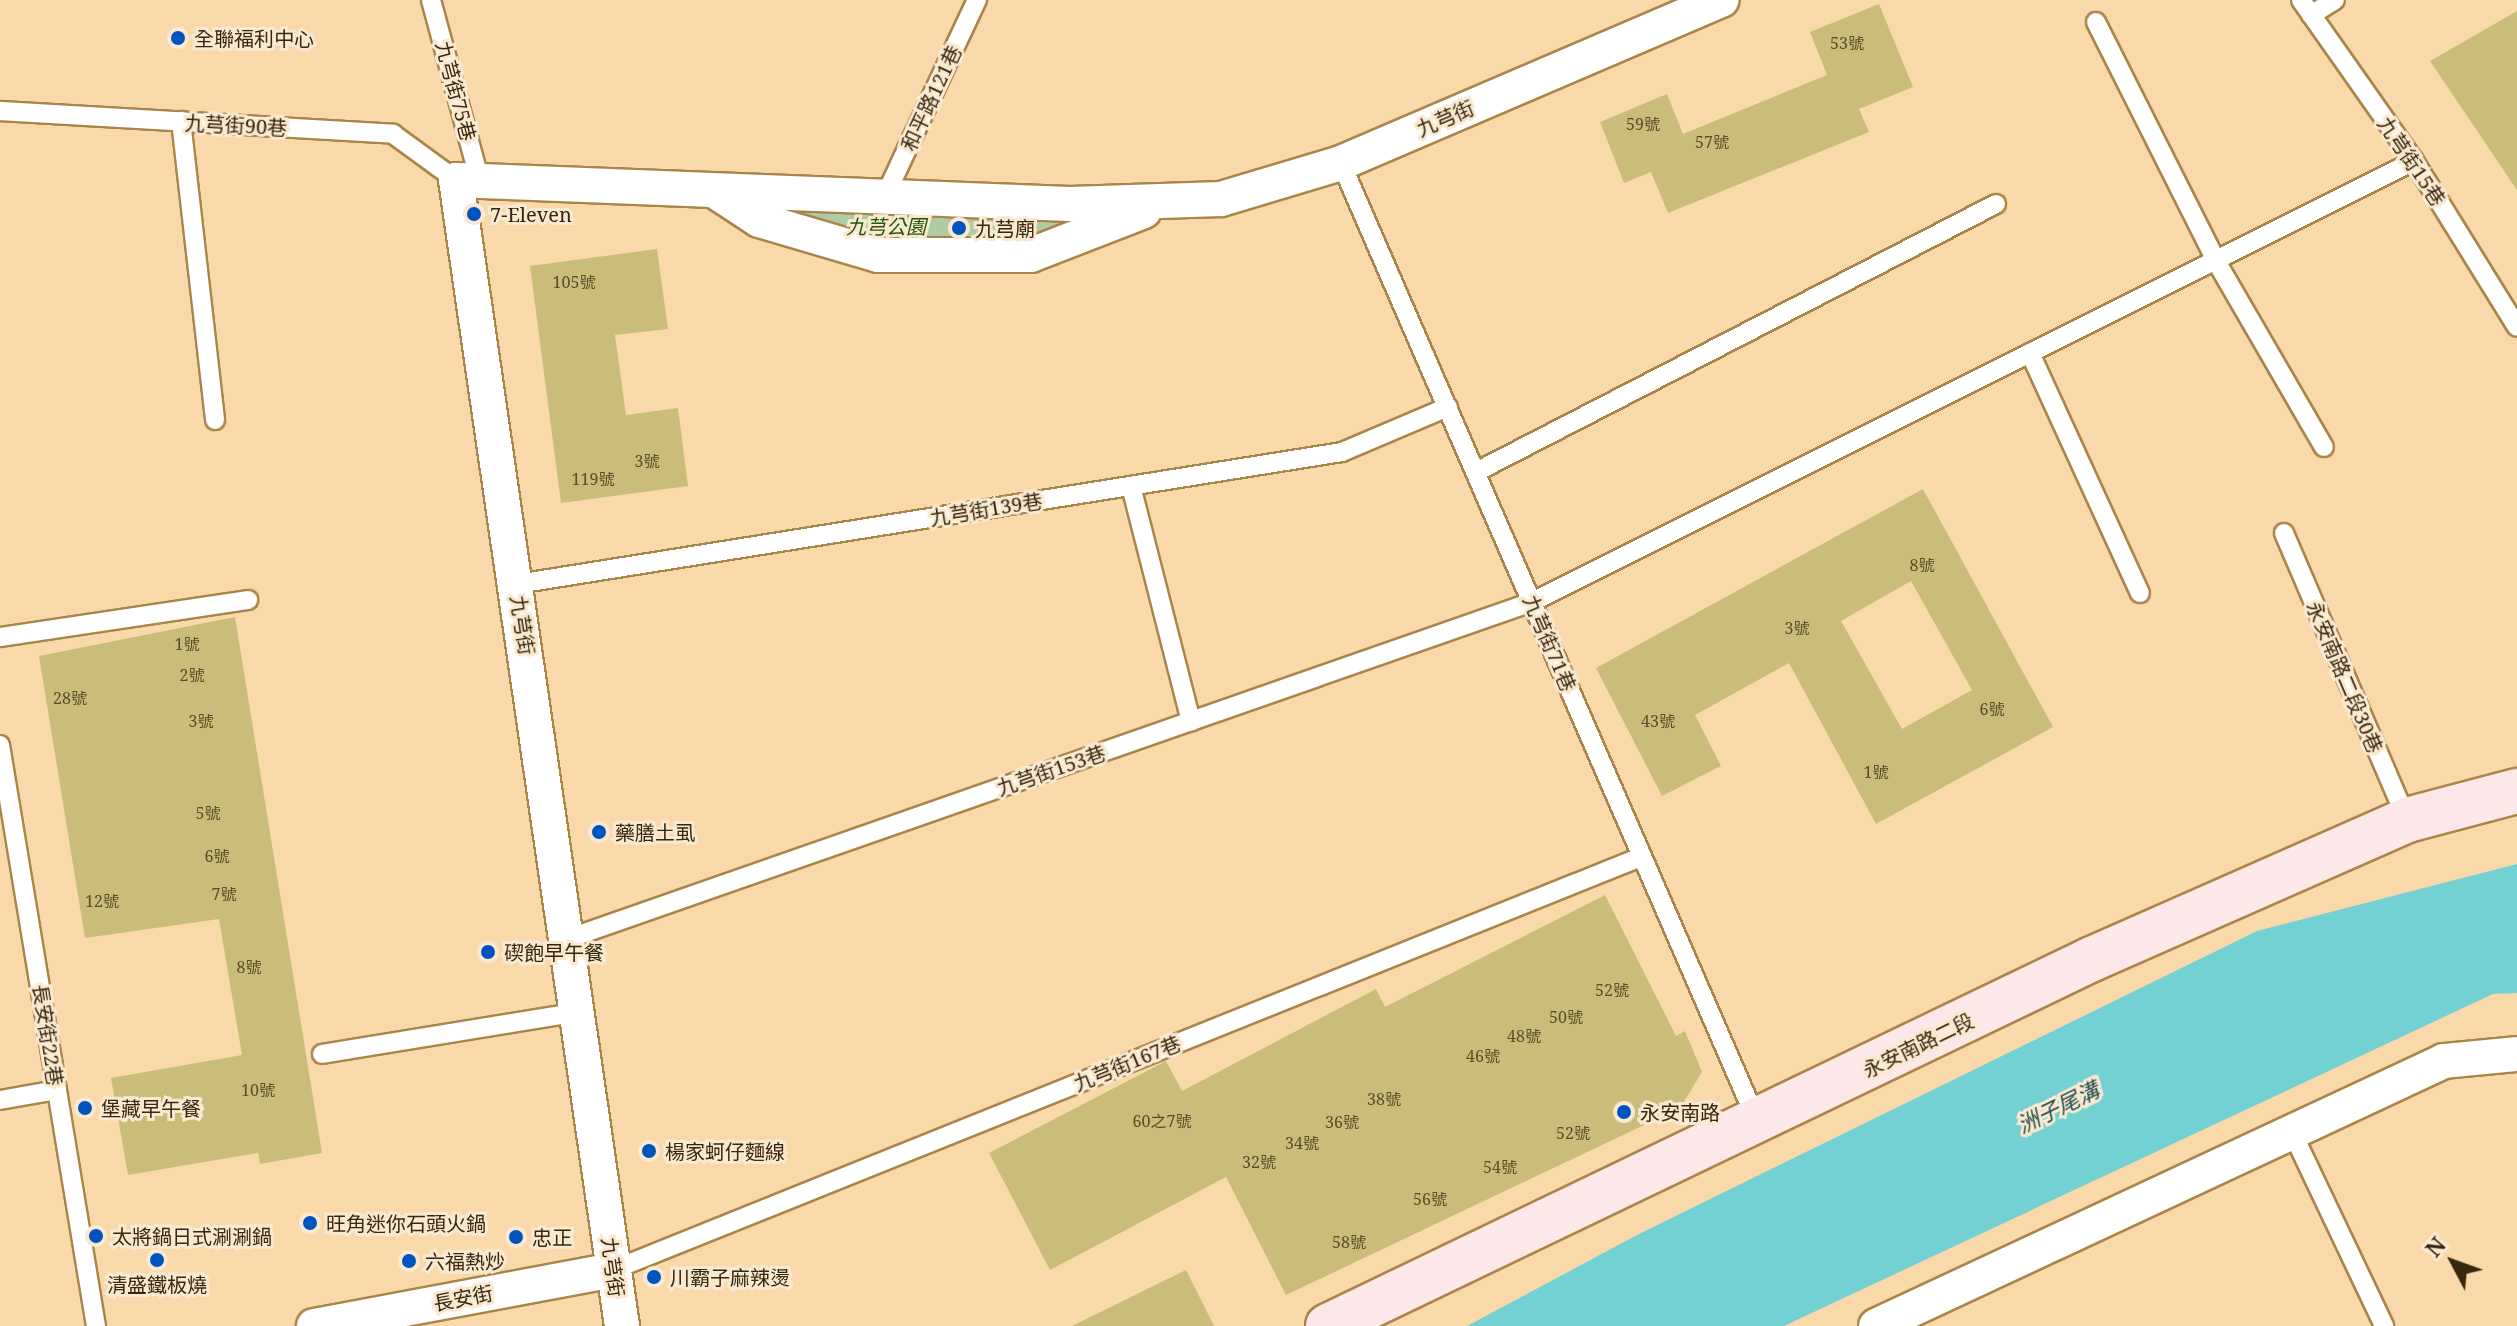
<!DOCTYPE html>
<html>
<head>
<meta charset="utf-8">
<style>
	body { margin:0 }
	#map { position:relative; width:2517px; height:1326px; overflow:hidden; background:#f9d9a9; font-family:"Noto Serif","Noto Sans TC",serif }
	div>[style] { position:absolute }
	.green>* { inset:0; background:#afcba6 }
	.water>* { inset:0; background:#73d0d3 }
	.building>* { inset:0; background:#cabd79 }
	.roads { filter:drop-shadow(2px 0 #aa8549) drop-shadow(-2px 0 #aa8549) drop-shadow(0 2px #aa8549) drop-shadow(0 -2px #aa8549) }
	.lane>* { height:18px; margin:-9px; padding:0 9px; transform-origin:9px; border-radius:9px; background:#fff }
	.street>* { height:34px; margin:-17px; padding:0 17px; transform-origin:17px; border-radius:17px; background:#fff }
	.secondary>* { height:44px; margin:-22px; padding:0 22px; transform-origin:22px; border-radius:22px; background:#fde8e9 }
	.dots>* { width:22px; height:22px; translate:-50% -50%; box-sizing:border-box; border:4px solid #f9e9d1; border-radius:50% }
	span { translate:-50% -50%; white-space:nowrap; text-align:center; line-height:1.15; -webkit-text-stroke:6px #f9e9d1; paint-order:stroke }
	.number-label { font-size:16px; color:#5b4c29 }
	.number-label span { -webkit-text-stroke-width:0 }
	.poi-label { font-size:20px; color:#36270e }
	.left { translate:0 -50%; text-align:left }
	.street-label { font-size:20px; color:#36270e }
	.park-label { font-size:20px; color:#225709; font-style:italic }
	.water-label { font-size:22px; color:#255051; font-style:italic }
	.north { position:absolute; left:2413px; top:1222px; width:80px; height:80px; -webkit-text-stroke:6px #f9e9d1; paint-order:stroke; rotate:311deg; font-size:22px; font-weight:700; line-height:32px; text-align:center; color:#36270e }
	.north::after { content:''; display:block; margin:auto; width:28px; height:36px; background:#36270e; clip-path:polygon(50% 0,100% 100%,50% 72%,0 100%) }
</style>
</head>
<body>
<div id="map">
	<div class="green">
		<div style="clip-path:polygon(727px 190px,1144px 211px,1031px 255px,878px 255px)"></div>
	</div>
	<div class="water">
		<div style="clip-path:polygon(2517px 864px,2517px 993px,2493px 994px,1784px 1326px,1467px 1326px,1639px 1234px,2257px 931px)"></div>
	</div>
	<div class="building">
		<div style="clip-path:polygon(1879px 4px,1913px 87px,1859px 109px,1869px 132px,1668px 213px,1651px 172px,1624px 183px,1600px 122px,1667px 94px,1683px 134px,1827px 75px,1810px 32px)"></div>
		<div style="clip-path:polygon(2517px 11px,2517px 190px,2430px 61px)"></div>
		<div style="clip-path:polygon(657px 249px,668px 329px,615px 335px,626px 415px,678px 408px,688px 486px,561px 503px,530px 266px)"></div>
		<div style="clip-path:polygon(evenodd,1923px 489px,2053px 727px,1876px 824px,1789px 663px,1695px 715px,1721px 766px,1662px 796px,1596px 668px,1923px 489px,1911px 581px,1972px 690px,1902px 729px,1841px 621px,1911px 581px)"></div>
		<div style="clip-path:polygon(235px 617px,322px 1153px,260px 1164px,258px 1153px,128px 1175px,111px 1078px,242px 1055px,219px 919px,85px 938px,39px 656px)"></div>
		<div style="clip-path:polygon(1605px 895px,1676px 1036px,1685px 1031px,1702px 1072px,1680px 1108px,1286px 1295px,1226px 1177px,1050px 1270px,989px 1153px,1166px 1061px,1182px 1091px,1376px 989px,1385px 1007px)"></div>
		<div style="clip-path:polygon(1186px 1270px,1214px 1326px,1072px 1326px)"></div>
	</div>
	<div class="roads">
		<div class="lane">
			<div style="left:431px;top:0;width:188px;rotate:74.9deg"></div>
			<div style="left:2301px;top:0;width:197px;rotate:54.9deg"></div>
			<div style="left:2414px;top:161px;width:195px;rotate:58.2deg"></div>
			<div style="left:2311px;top:15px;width:28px;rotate:-32deg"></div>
			<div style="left:2096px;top:22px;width:267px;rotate:63.3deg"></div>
			<div style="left:2216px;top:261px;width:215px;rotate:59.9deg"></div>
			<div style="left:0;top:111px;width:394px;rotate:3.3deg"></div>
			<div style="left:393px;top:134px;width:78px;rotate:36.1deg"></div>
			<div style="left:181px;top:121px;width:301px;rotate:83.5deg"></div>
			<div style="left:1341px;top:163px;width:1044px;rotate:66.53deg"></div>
			<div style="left:885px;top:196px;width:217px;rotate:-64.9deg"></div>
			<div style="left:2030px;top:353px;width:264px;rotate:65.4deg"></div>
			<div style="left:1476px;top:472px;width:585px;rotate:-27.27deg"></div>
			<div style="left:1131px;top:486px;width:243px;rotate:75.7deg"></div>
			<div style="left:2284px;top:533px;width:312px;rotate:66.8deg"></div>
			<div style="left:517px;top:584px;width:835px;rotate:-9.09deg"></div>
			<div style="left:1342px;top:452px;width:115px;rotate:-23deg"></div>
			<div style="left:0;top:637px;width:251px;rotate:-8.5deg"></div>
			<div style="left:0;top:745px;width:589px;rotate:80.62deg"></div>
			<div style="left:570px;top:938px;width:1019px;rotate:-19.25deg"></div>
			<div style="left:1532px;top:602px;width:986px;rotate:-26.57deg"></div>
			<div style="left:322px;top:1054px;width:260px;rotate:-9.3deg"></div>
			<div style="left:0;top:1100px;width:58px;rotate:-10deg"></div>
			<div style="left:2292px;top:1132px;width:215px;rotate:64.6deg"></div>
			<div style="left:613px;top:1270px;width:1108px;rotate:-21.89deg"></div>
		</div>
		<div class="street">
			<div style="left:715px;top:191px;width:53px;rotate:33.4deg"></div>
			<div style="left:759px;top:220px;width:124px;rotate:16.4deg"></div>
			<div style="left:878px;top:255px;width:153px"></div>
			<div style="left:1031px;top:255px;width:121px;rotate:-21.3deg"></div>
			<div style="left:314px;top:1326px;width:304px;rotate:-10.6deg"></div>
			<div style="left:622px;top:1326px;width:1158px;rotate:-98.24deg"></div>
			<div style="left:456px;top:180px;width:614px;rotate:2.24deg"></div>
			<div style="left:1070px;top:204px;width:151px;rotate:-1.9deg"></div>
			<div style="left:1221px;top:199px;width:125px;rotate:-16.7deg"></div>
			<div style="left:1341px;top:163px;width:414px;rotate:-23.2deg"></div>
			<div style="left:1876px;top:1326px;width:627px;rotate:-25.01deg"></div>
			<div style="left:2444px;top:1061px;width:73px;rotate:-5.5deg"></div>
		</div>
		<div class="secondary">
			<div style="left:1328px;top:1326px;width:848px;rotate:-25.66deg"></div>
			<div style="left:2092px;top:959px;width:344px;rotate:-23.8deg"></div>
			<div style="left:2407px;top:820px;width:114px;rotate:-14.8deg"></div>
		</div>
	</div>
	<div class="dots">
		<div style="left:178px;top:38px;background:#0054bd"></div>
		<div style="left:474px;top:214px;background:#0054bd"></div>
		<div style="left:959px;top:228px;background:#0054bd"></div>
		<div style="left:599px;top:832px;background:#0054bd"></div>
		<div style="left:488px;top:952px;background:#0054bd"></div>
		<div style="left:85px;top:1108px;background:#0054bd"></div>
		<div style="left:1624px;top:1112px;background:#0054bd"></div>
		<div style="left:649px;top:1151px;background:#0054bd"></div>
		<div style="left:310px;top:1223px;background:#0054bd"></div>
		<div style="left:96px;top:1236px;background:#0054bd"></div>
		<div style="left:516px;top:1237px;background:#0054bd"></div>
		<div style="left:157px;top:1260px;background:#0054bd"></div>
		<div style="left:409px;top:1261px;background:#0054bd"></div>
		<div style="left:654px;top:1277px;background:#0054bd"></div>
	</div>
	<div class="number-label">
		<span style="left:1847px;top:43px">53號</span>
		<span style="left:1643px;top:124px">59號</span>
		<span style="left:1712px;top:142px">57號</span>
		<span style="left:574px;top:282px">105號</span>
		<span style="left:647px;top:461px">3號</span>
		<span style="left:593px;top:479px">119號</span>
		<span style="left:1922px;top:565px">8號</span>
		<span style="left:1797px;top:628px">3號</span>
		<span style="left:187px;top:644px">1號</span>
		<span style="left:192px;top:675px">2號</span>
		<span style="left:70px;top:698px">28號</span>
		<span style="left:1992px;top:709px">6號</span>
		<span style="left:201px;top:721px">3號</span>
		<span style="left:1658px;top:721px">43號</span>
		<span style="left:1876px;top:772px">1號</span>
		<span style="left:208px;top:813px">5號</span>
		<span style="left:217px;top:856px">6號</span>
		<span style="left:224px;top:894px">7號</span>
		<span style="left:102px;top:901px">12號</span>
		<span style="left:249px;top:967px">8號</span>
		<span style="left:1612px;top:990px">52號</span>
		<span style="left:1566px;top:1017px">50號</span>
		<span style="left:1524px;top:1036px">48號</span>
		<span style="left:1483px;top:1056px">46號</span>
		<span style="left:258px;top:1090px">10號</span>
		<span style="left:1384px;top:1099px">38號</span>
		<span style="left:1162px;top:1121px">60之7號</span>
		<span style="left:1342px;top:1122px">36號</span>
		<span style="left:1573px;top:1133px">52號</span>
		<span style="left:1302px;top:1143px">34號</span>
		<span style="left:1259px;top:1162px">32號</span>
		<span style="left:1500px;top:1167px">54號</span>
		<span style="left:1430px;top:1199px">56號</span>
		<span style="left:1349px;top:1242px">58號</span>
	</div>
	<div class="poi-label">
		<span class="left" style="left:194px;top:38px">全聯福利中心</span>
		<span class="left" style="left:490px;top:214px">7-Eleven</span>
		<span class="left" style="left:975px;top:228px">九芎廟</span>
		<span class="left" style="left:615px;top:832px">藥膳土虱</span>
		<span class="left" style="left:504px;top:952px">碶飽早午餐</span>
		<span class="left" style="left:101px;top:1108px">堡藏早午餐</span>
		<span class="left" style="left:1640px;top:1112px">永安南路</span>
		<span class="left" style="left:665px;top:1151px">楊家蚵仔麵線</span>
		<span class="left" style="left:326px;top:1223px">旺角迷你石頭火鍋</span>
		<span class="left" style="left:112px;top:1236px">太將鍋日式涮涮鍋</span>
		<span class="left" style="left:532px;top:1237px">忠正</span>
		<span class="left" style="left:425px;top:1261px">六福熱炒</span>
		<span class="left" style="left:670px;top:1277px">川霸子麻辣燙</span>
		<span style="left:157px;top:1284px">清盛鐵板燒</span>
	</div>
	<div class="street-label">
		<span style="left:456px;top:91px;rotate:75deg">九芎街75巷</span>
		<span style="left:931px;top:98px;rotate:-65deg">和平路121巷</span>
		<span style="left:1445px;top:118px;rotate:-23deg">九芎街</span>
		<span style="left:236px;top:125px;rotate:3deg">九芎街90巷</span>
		<span style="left:2412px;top:161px;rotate:56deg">九芎街15巷</span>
		<span style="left:986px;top:509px;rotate:-9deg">九芎街139巷</span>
		<span style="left:523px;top:625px;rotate:81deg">九芎街</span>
		<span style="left:1550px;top:643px;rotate:67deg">九芎街71巷</span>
		<span style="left:2345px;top:677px;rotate:67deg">永安南路二段30巷</span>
		<span style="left:1051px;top:770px;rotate:-19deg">九芎街153巷</span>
		<span style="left:48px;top:1035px;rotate:81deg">長安街22巷</span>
		<span style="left:1918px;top:1045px;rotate:-26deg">永安南路二段</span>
		<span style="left:1127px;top:1063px;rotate:-22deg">九芎街167巷</span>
		<span style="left:613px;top:1267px;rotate:82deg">九芎街</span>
		<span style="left:463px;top:1298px;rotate:-11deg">長安街</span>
	</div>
	<div class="park-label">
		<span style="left:886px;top:226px">九芎公園</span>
	</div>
	<div class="water-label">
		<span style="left:2058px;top:1107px;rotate:-26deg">洲子尾溝</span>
	</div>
	<div class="north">N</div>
</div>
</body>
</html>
